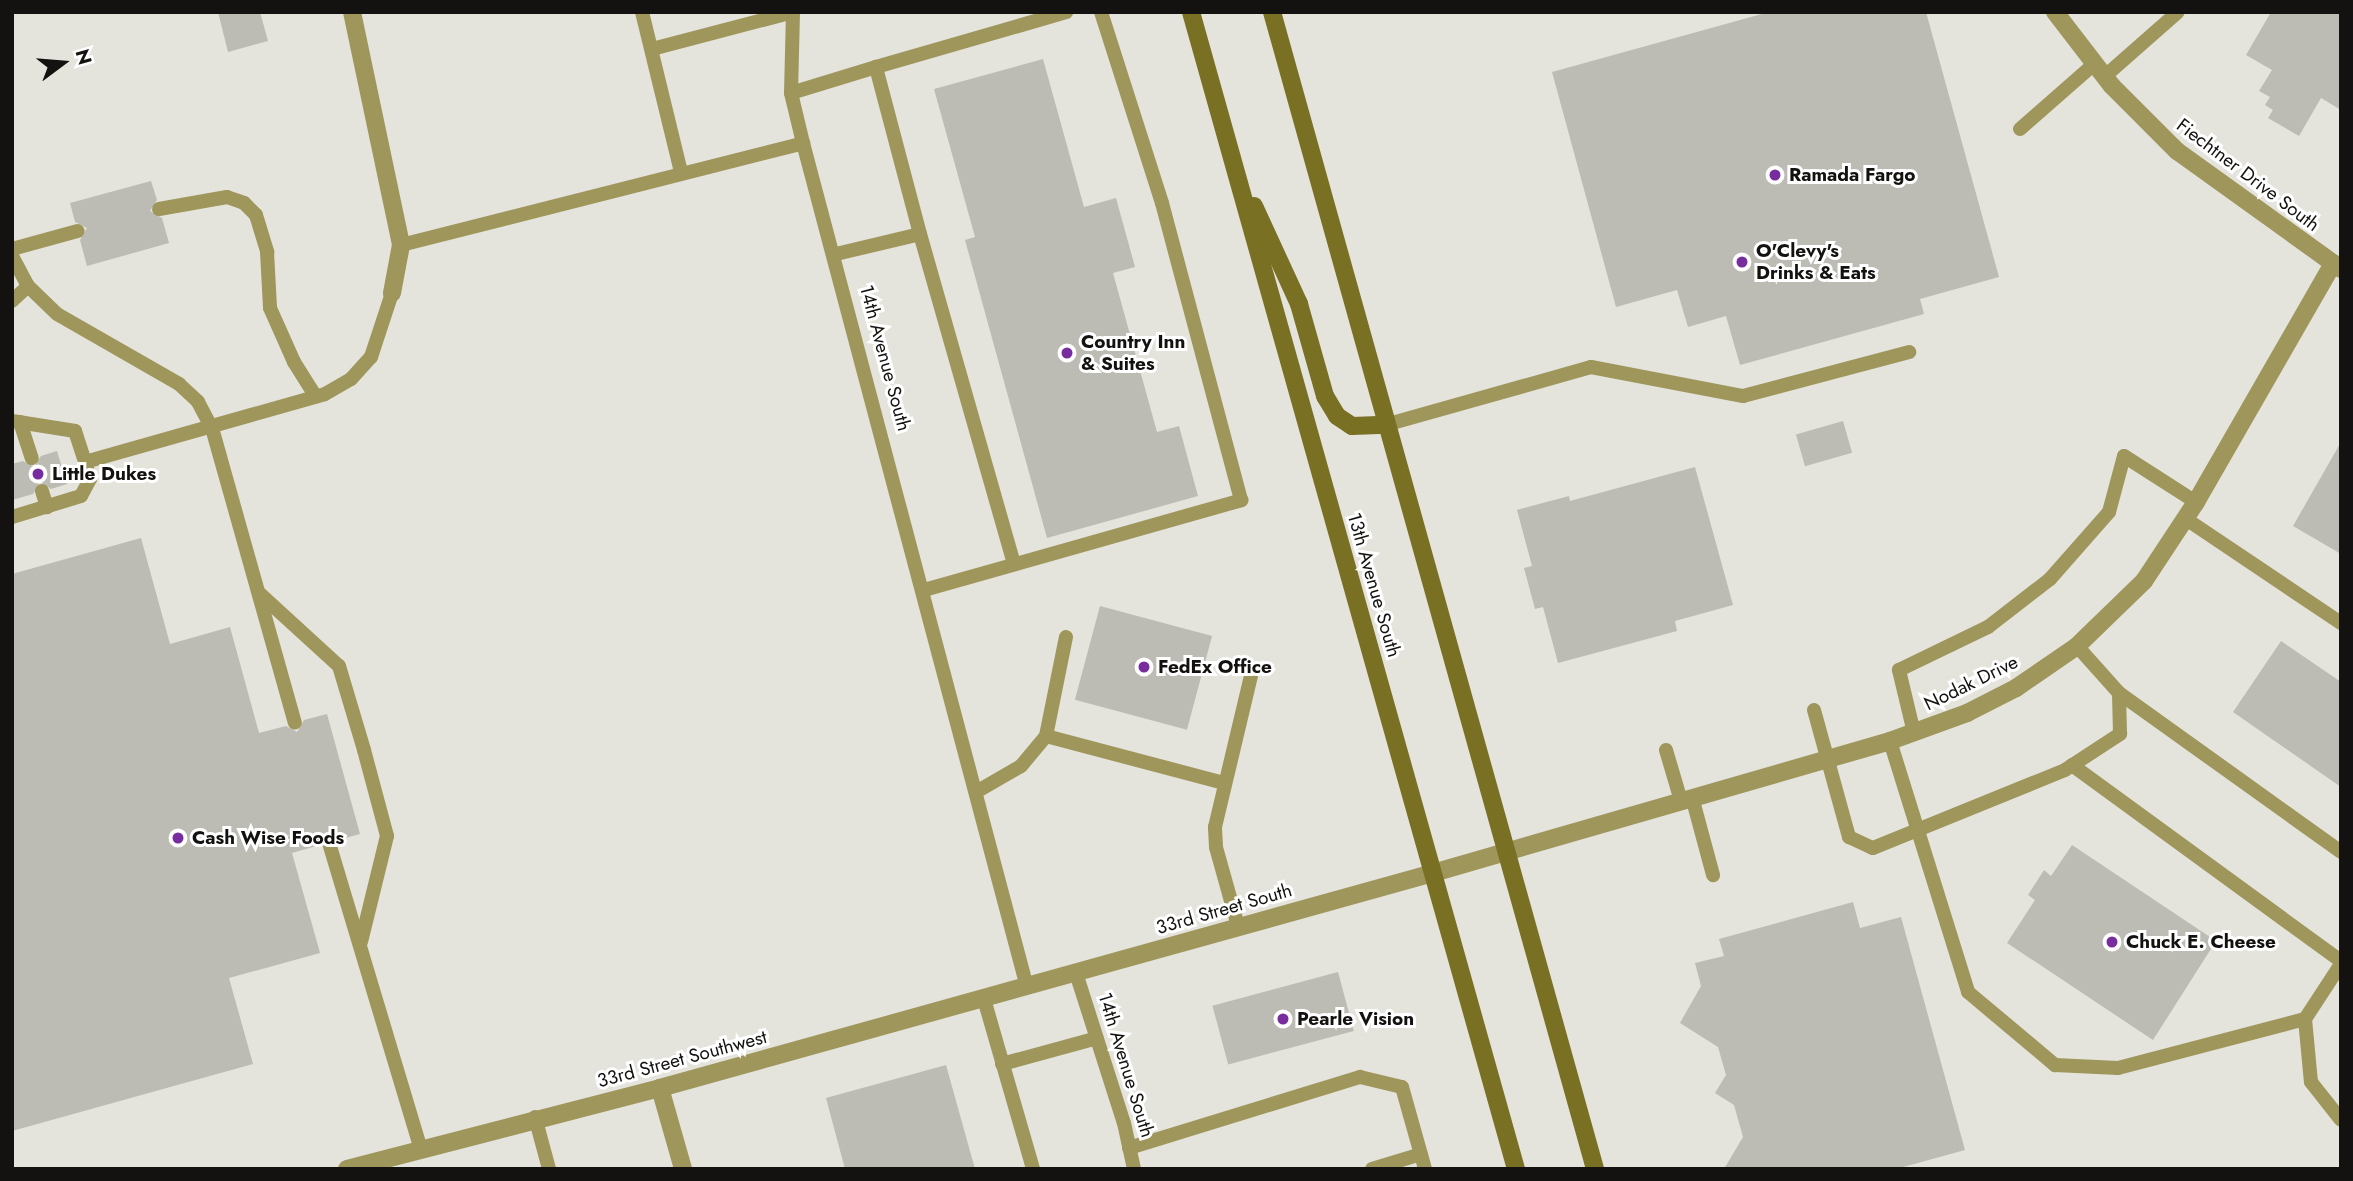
<!DOCTYPE html>
<html>
<head>
<meta charset="utf-8">
<style>
	body { margin:0 }
	#map { position:relative; width:2353px; height:1181px; overflow:hidden; background:#e4e3dc; font-family:Jost,sans-serif }
	div>[style] { position:absolute }
	.building>* { inset:0; background:#bcbbb4; transform-origin:0 0 }
	.service>* { height:14px; margin:-7px; padding:0 7px; transform-origin:7px; border-radius:7px; background:#9e965b }
	.minor>* { height:18px; margin:-9px; padding:0 9px; transform-origin:9px; border-radius:9px; background:#9e965b }
	.tertiary>* { height:18px; margin:-9px; padding:0 9px; transform-origin:9px; border-radius:9px; background:#9e965b }
	.secondary>* { height:18px; margin:-9px; padding:0 9px; transform-origin:9px; border-radius:9px; background:#7a7024 }
	.dots>* { width:19px; height:19px; translate:-50% -50%; box-sizing:border-box; border:4px solid #fff; border-radius:50% }
	span { translate:-50% -50%; white-space:nowrap; text-align:center; line-height:1.15; -webkit-text-stroke:6px #fff; paint-order:stroke }
	.poi-label { font-size:19px; color:#131210; font-weight:700 }
	.left { translate:0 -50%; text-align:left }
	.street-label { font-size:19px; color:#131210 }
	.frame { position:absolute; inset:0; border:14px solid #131210; pointer-events:none }
	.north { position:absolute; left:28px; top:28px; width:70px; height:70px; -webkit-text-stroke:5px #fff; paint-order:stroke; rotate:74deg; font-size:19px; font-weight:700; line-height:28px; text-align:center; color:#131210 }
	.north::after { content:''; display:block; margin:auto; width:24px; height:32px; background:#131210; clip-path:polygon(50% 0,100% 100%,50% 72%,0 100%) }
</style>
</head>
<body>
<div id="map">
	<div class="building">
		<div style="clip-path:polygon(218px 12px,260px 12px,268px 41px,228px 52px)"></div>
		<div style="clip-path:polygon(1769px 12px,1926px 12px,1999px 277px,1920px 299px,1924px 314px,1740px 365px,1726px 316px,1688px 327px,1677px 290px,1616px 307px,1552px 72px)"></div>
		<div style="clip-path:polygon(2271px 12px,2341px 12px,2341px 110px,2321px 98px,2299px 136px,2268px 118px,2273px 110px,2265px 105px,2270px 97px,2259px 91px,2272px 70px,2246px 55px)"></div>
		<div style="clip-path:polygon(1043px 59px,1084px 207px,1116px 198px,1135px 267px,1113px 273px,1157px 432px,1179px 426px,1198px 496px,1047px 538px,965px 240px,975px 237px,934px 89px)"></div>
		<div style="clip-path:polygon(151px 181px,157px 200px,150px 211px,162px 218px,169px 243px,87px 266px,80px 240px,87px 228px,75px 222px,70px 203px)"></div>
		<div style="left:1843px;top:421px;width:33px;height:49px;rotate:74deg"></div>
		<div style="clip-path:polygon(2341px 442px,2341px 554px,2293px 526px)"></div>
		<div style="clip-path:polygon(57px 451px,67px 484px,51px 489px,40px 482px,33px 494px,12px 500px,12px 464px,23px 461px,34px 467px,41px 456px)"></div>
		<div style="clip-path:polygon(1695px 467px,1733px 605px,1675px 621px,1677px 631px,1558px 663px,1543px 607px,1535px 609px,1524px 568px,1532px 566px,1517px 510px,1569px 496px,1570px 501px)"></div>
		<div style="clip-path:polygon(141px 538px,170px 644px,230px 627px,259px 733px,286px 726px,297px 732px,304px 720px,327px 714px,360px 834px,338px 840px,327px 834px,320px 845px,292px 853px,320px 953px,229px 978px,253px 1064px,12px 1131px,12px 574px)"></div>
		<div style="left:1100px;top:606px;width:116px;height:97px;rotate:15deg"></div>
		<div style="clip-path:polygon(2281px 641px,2341px 682px,2341px 787px,2233px 712px)"></div>
		<div style="clip-path:polygon(2072px 845px,2216px 941px,2153px 1040px,2007px 943px,2035px 900px,2028px 895px,2044px 870px,2051px 876px)"></div>
		<div style="clip-path:polygon(1853px 902px,1860px 928px,1901px 917px,1965px 1150px,1896px 1169px,1724px 1169px,1743px 1137px,1734px 1105px,1715px 1093px,1726px 1075px,1718px 1047px,1680px 1023px,1701px 986px,1695px 963px,1724px 956px,1719px 939px)"></div>
		<div style="left:1338px;top:972px;width:61px;height:130px;rotate:75deg"></div>
		<div style="clip-path:polygon(946px 1065px,975px 1169px,845px 1169px,826px 1098px)"></div>
	</div>
	<div class="service">
		<div style="left:642px;top:12px;width:165px;rotate:76.3deg"></div>
		<div style="left:793px;top:12px;width:81px;rotate:91.4deg"></div>
		<div style="left:791px;top:93px;width:51px;rotate:76.5deg"></div>
		<div style="left:652px;top:49px;width:146px;rotate:-14.7deg"></div>
		<div style="left:2104px;top:77px;width:98px;rotate:-41.3deg"></div>
		<div style="left:791px;top:93px;width:89px;rotate:-17deg"></div>
		<div style="left:2020px;top:129px;width:97px;rotate:-41.2deg"></div>
		<div style="left:159px;top:209px;width:69px;rotate:-10deg"></div>
		<div style="left:227px;top:197px;width:18px;rotate:19deg"></div>
		<div style="left:244px;top:203px;width:17px;rotate:45deg"></div>
		<div style="left:256px;top:215px;width:39px;rotate:73deg"></div>
		<div style="left:267px;top:252px;width:56px;rotate:86.9deg"></div>
		<div style="left:270px;top:308px;width:59px;rotate:66deg"></div>
		<div style="left:294px;top:362px;width:41px;rotate:57.8deg"></div>
		<div style="left:920px;top:234px;width:342px;rotate:74.1deg"></div>
		<div style="left:401px;top:245px;width:415px;rotate:-14.2deg"></div>
		<div style="left:803px;top:143px;width:873px;rotate:75.14deg"></div>
		<div style="left:12px;top:249px;width:68px;rotate:-15.3deg"></div>
		<div style="left:836px;top:254px;width:86px;rotate:-13.4deg"></div>
		<div style="left:920px;top:234px;width:173px;rotate:-104.8deg"></div>
		<div style="left:876px;top:67px;width:198px;rotate:-16.1deg"></div>
		<div style="left:12px;top:256px;width:34px;rotate:62deg"></div>
		<div style="left:28px;top:286px;width:40px;rotate:44deg"></div>
		<div style="left:57px;top:314px;width:141px;rotate:29.8deg"></div>
		<div style="left:179px;top:384px;width:26px;rotate:43deg"></div>
		<div style="left:198px;top:402px;width:30px;rotate:62deg"></div>
		<div style="left:212px;top:428px;width:306px;rotate:74.3deg"></div>
		<div style="left:12px;top:301px;width:22px;rotate:-43deg"></div>
		<div style="left:12px;top:421px;width:64px;rotate:9deg"></div>
		<div style="left:75px;top:431px;width:33px;rotate:72deg"></div>
		<div style="left:20px;top:422px;width:38px;rotate:72deg"></div>
		<div style="left:1385px;top:425px;width:214px;rotate:-15.7deg"></div>
		<div style="left:1591px;top:367px;width:155px;rotate:10.8deg"></div>
		<div style="left:1743px;top:396px;width:172px;rotate:-14.8deg"></div>
		<div style="left:42px;top:491px;width:17px;rotate:73deg"></div>
		<div style="left:12px;top:517px;width:72px;rotate:-16.9deg"></div>
		<div style="left:81px;top:496px;width:19px;rotate:-62deg"></div>
		<div style="left:90px;top:479px;width:18px;rotate:-106deg"></div>
		<div style="left:85px;top:462px;width:249px;rotate:-15.8deg"></div>
		<div style="left:325px;top:394px;width:30px;rotate:-30deg"></div>
		<div style="left:351px;top:379px;width:30px;rotate:-48deg"></div>
		<div style="left:371px;top:357px;width:67px;rotate:-71.8deg"></div>
		<div style="left:2186px;top:519px;width:187px;rotate:33.9deg"></div>
		<div style="left:924px;top:590px;width:330px;rotate:-15.8deg"></div>
		<div style="left:1241px;top:500px;width:307px;rotate:-104.9deg"></div>
		<div style="left:1162px;top:203px;width:201px;rotate:-107.7deg"></div>
		<div style="left:259px;top:593px;width:108px;rotate:42.4deg"></div>
		<div style="left:339px;top:666px;width:88px;rotate:73.4deg"></div>
		<div style="left:364px;top:750px;width:89px;rotate:75deg"></div>
		<div style="left:387px;top:836px;width:109px;rotate:103.8deg"></div>
		<div style="left:2119px;top:693px;width:273px;rotate:35.6deg"></div>
		<div style="left:1814px;top:710px;width:132px;rotate:74.6deg"></div>
		<div style="left:1849px;top:837px;width:26px;rotate:25deg"></div>
		<div style="left:1873px;top:848px;width:207px;rotate:-22.1deg"></div>
		<div style="left:2065px;top:770px;width:66px;rotate:-33.2deg"></div>
		<div style="left:2120px;top:734px;width:41px;rotate:-91.4deg"></div>
		<div style="left:2119px;top:693px;width:63px;rotate:-131.8deg"></div>
		<div style="left:1914px;top:733px;width:65px;rotate:-103.4deg"></div>
		<div style="left:1899px;top:670px;width:99px;rotate:-25.8deg"></div>
		<div style="left:1988px;top:627px;width:78px;rotate:-37.7deg"></div>
		<div style="left:2050px;top:579px;width:89px;rotate:-48.6deg"></div>
		<div style="left:2109px;top:512px;width:58px;rotate:-75deg"></div>
		<div style="left:2124px;top:456px;width:85px;rotate:32.6deg"></div>
		<div style="left:1046px;top:736px;width:184px;rotate:14.8deg"></div>
		<div style="left:1890px;top:741px;width:263px;rotate:72.7deg"></div>
		<div style="left:1968px;top:992px;width:114px;rotate:40deg"></div>
		<div style="left:2055px;top:1065px;width:63px;rotate:2.7deg"></div>
		<div style="left:2118px;top:1068px;width:193px;rotate:-14.7deg"></div>
		<div style="left:2305px;top:1019px;width:63px;rotate:84.6deg"></div>
		<div style="left:2311px;top:1082px;width:48px;rotate:51.7deg"></div>
		<div style="left:1666px;top:750px;width:53px;rotate:73.6deg"></div>
		<div style="left:2072px;top:765px;width:333px;rotate:36.1deg"></div>
		<div style="left:976px;top:792px;width:52px;rotate:-30deg"></div>
		<div style="left:1021px;top:766px;width:39px;rotate:-50deg"></div>
		<div style="left:1046px;top:736px;width:101px;rotate:-78.6deg"></div>
		<div style="left:1692px;top:797px;width:81px;rotate:74.9deg"></div>
		<div style="left:329px;top:843px;width:320px;rotate:73.3deg"></div>
		<div style="left:1238px;top:926px;width:82px;rotate:-105.6deg"></div>
		<div style="left:1216px;top:847px;width:20px;rotate:-93deg"></div>
		<div style="left:1215px;top:827px;width:155px;rotate:-76.6deg"></div>
		<div style="left:1076px;top:973px;width:157px;rotate:72.3deg"></div>
		<div style="left:1124px;top:1123px;width:47px;rotate:77.7deg"></div>
		<div style="left:984px;top:999px;width:177px;rotate:73.9deg"></div>
		<div style="left:2305px;top:1019px;width:66px;rotate:-56.8deg"></div>
		<div style="left:1002px;top:1064px;width:98px;rotate:-15.3deg"></div>
		<div style="left:535px;top:1117px;width:54px;rotate:74.9deg"></div>
		<div style="left:1129px;top:1148px;width:242px;rotate:-17.1deg"></div>
		<div style="left:1360px;top:1077px;width:43px;rotate:13.4deg"></div>
		<div style="left:1402px;top:1087px;width:85px;rotate:74.3deg"></div>
		<div style="left:1372px;top:1169px;width:51px;rotate:-17deg"></div>
	</div>
	<div class="minor">
		<div style="left:352px;top:12px;width:238px;rotate:78.1deg"></div>
		<div style="left:401px;top:245px;width:49px;rotate:100.6deg"></div>
		<div style="left:660px;top:1088px;width:84px;rotate:74.1deg"></div>
		<div style="left:347px;top:1169px;width:323px;rotate:-14.5deg"></div>
		<div style="left:660px;top:1088px;width:802px;rotate:-15.54deg"></div>
		<div style="left:1433px;top:873px;width:476px;rotate:-16.1deg"></div>
		<div style="left:1890px;top:741px;width:82px;rotate:-20deg"></div>
		<div style="left:1967px;top:713px;width:55px;rotate:-27deg"></div>
		<div style="left:2016px;top:688px;width:74px;rotate:-34.5deg"></div>
		<div style="left:2077px;top:646px;width:93px;rotate:-44.1deg"></div>
		<div style="left:2144px;top:581px;width:95px;rotate:-56.6deg"></div>
		<div style="left:2196px;top:502px;width:275px;rotate:-60.1deg"></div>
	</div>
	<div class="tertiary">
		<div style="left:2055px;top:12px;width:93px;rotate:52.4deg"></div>
		<div style="left:2112px;top:86px;width:92px;rotate:45deg"></div>
		<div style="left:2177px;top:151px;width:202px;rotate:35.7deg"></div>
	</div>
	<div class="secondary">
		<div style="left:1191px;top:12px;width:1202px;rotate:74.31deg"></div>
		<div style="left:1272px;top:12px;width:1201px;rotate:74.4deg"></div>
		<div style="left:1254px;top:206px;width:108px;rotate:65.3deg"></div>
		<div style="left:1299px;top:304px;width:96px;rotate:74.2deg"></div>
		<div style="left:1325px;top:396px;width:23px;rotate:59deg"></div>
		<div style="left:1337px;top:416px;width:18px;rotate:34deg"></div>
		<div style="left:1352px;top:426px;width:33px;rotate:-2deg"></div>
	</div>
	<div class="dots">
		<div style="left:1775px;top:175px;background:#782d9f"></div>
		<div style="left:1742px;top:262px;background:#782d9f"></div>
		<div style="left:1067px;top:353px;background:#782d9f"></div>
		<div style="left:38px;top:474px;background:#782d9f"></div>
		<div style="left:1144px;top:667px;background:#782d9f"></div>
		<div style="left:178px;top:838px;background:#782d9f"></div>
		<div style="left:2112px;top:942px;background:#782d9f"></div>
		<div style="left:1283px;top:1019px;background:#782d9f"></div>
	</div>
	<div class="poi-label">
		<span class="left" style="left:1789px;top:175px">Ramada Fargo</span>
		<span class="left" style="left:1756px;top:262px">O'Clevy's<br>Drinks &amp; Eats</span>
		<span class="left" style="left:1081px;top:353px">Country Inn<br>&amp; Suites</span>
		<span class="left" style="left:52px;top:474px">Little Dukes</span>
		<span class="left" style="left:1158px;top:667px">FedEx Office</span>
		<span class="left" style="left:192px;top:838px">Cash Wise Foods</span>
		<span class="left" style="left:2126px;top:942px">Chuck E. Cheese</span>
		<span class="left" style="left:1297px;top:1019px">Pearle Vision</span>
	</div>
	<div class="street-label">
		<span style="left:2248px;top:175px;rotate:37deg">Fiechtner Drive South</span>
		<span style="left:885px;top:358px;rotate:75deg">14th Avenue South</span>
		<span style="left:1374px;top:585px;rotate:74deg">13th Avenue South</span>
		<span style="left:1971px;top:683px;rotate:-26deg">Nodak Drive</span>
		<span style="left:1224px;top:909px;rotate:-16deg">33rd Street South</span>
		<span style="left:682px;top:1059px;rotate:-15deg">33rd Street Southwest</span>
		<span style="left:1126px;top:1065px;rotate:73deg">14th Avenue South</span>
	</div>
	<div class="frame"></div>
	<div class="north">N</div>
</div>
</body>
</html>
